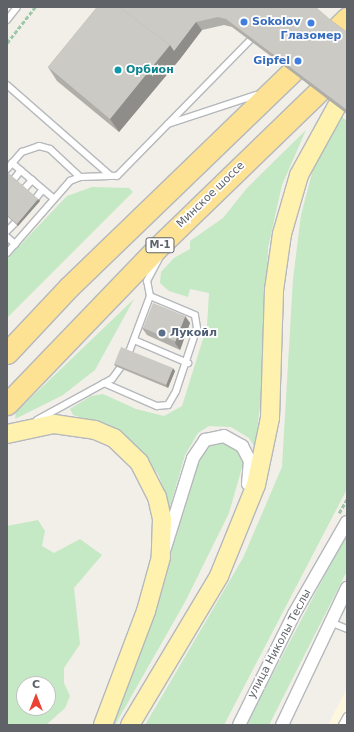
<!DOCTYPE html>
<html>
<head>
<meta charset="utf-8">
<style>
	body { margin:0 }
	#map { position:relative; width:354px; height:732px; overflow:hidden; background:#f1efe8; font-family:"DejaVu Sans",sans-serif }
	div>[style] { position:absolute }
	.commercial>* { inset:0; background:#fef7e0 }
	.green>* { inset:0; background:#c5e8c5 }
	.path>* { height:2.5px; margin-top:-1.25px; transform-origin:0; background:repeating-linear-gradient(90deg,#9cc7a9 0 4px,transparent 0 6px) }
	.roads { filter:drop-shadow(1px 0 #b5b8bc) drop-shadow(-1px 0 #b5b8bc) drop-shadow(0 1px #b5b8bc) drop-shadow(0 -1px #b5b8bc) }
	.lane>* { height:6px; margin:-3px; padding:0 3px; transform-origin:3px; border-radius:3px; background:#fff }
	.street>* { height:12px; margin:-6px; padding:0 6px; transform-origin:6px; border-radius:6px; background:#fff }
	.primary>* { height:18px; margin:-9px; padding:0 9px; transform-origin:9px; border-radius:9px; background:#fff2af }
	.highway>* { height:21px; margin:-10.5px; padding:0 10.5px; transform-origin:10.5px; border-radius:10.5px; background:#fde293 }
	.wall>* { inset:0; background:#afaea9 }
	.shaded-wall>* { inset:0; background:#8f8d8a }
	.building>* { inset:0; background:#cccac5; transform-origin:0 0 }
	.dots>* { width:11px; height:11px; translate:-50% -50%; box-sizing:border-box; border:2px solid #fff; border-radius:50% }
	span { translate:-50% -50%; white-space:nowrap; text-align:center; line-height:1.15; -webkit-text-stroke:3.5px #fff; paint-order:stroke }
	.shield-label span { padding:1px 3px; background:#fff; border:1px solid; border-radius:3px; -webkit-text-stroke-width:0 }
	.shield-label { font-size:10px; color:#5f6368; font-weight:700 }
	.shop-label { font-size:11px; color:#366cbe; font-weight:700 }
	.left { translate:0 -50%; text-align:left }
	.right { translate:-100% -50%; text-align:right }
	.culture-label { font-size:11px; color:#0d838f; font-weight:700 }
	.street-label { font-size:11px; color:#5f6368 }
	.service-label { font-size:11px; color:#4e5e75; font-weight:700 }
	.frame { position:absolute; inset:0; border:8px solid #5f6368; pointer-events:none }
	.north { position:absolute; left:16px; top:676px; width:40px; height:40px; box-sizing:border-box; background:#fff; border:1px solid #bfc1c3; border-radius:50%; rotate:0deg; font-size:11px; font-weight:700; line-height:16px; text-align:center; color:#5f6368 }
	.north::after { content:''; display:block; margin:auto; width:14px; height:18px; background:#ea4335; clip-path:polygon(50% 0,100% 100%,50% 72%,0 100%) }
</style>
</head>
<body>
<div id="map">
	<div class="commercial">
		<div style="clip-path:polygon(347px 688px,347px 725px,328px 725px)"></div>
	</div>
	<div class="green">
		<div style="clip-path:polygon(341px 116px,347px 121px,347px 489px,224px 725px,145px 725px,243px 558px,282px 467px,293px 279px,301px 215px,313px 169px)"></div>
		<div style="clip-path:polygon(306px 130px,282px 185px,268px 248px,264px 373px,255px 448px,249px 438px,231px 427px,209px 426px,198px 433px,185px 455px,170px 507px,159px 476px,141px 450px,114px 428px,73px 415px,70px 409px,91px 396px,103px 394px,136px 409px,164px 416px,182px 406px,207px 326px,209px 293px,190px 289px,188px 297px,169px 291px,160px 283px,161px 272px,174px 258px,190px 249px,190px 241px,223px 218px,247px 188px)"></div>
		<div style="clip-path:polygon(92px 187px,129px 188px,133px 192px,7px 318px,8px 258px,67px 196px)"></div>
		<div style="clip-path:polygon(134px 299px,95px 370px,63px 395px,15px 419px,16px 412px)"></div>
		<div style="clip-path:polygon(225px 442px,236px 447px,243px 464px,229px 513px,185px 602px,115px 725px,110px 725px,152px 610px,200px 457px,212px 443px)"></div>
		<div style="clip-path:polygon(evenodd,38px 520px,45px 531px,42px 546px,54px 553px,80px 539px,102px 555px,74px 588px,80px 644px,64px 668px,64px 683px,70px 696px,65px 708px,46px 725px,7px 725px,7px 526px,38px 520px,24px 684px,48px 684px,48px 708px,24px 708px,24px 684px)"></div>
		<div style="clip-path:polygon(347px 533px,347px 571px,269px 725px,246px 725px)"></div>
	</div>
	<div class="path">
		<div style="left:7px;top:43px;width:46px;rotate:-52.1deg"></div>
		<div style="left:339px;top:513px;width:16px;rotate:-60deg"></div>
	</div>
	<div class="roads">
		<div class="lane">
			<div style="left:7px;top:20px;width:16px;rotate:-52deg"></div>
			<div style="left:7px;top:85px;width:138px;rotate:41.2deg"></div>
			<div style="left:168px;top:124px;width:93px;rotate:-18.2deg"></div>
			<div style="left:12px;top:163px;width:54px;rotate:40.5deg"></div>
			<div style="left:7px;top:169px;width:23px;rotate:-49deg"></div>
			<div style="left:22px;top:152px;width:18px;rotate:-19deg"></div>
			<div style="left:39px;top:146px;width:11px;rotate:15deg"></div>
			<div style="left:50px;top:149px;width:41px;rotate:43deg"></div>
			<div style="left:14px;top:179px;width:11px;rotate:-52deg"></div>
			<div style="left:25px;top:188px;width:11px;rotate:-49deg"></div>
			<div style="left:36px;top:198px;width:11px;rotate:-52deg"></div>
			<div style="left:7px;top:231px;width:11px;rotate:-45deg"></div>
			<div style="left:7px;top:237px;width:11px;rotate:41deg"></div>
			<div style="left:7px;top:253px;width:96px;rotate:-48.8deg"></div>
			<div style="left:70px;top:181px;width:11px;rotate:-22deg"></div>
			<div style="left:80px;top:177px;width:37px;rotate:-2deg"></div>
			<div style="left:117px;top:176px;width:190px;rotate:-45.6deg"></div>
			<div style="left:134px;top:340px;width:59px;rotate:23.1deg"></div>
			<div style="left:129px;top:352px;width:60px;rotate:-69.4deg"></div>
			<div style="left:150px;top:296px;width:15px;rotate:-101deg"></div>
			<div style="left:147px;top:281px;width:27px;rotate:-62deg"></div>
			<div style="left:104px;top:383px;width:58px;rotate:23.5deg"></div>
			<div style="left:157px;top:406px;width:11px;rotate:-5deg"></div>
			<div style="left:168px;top:405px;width:16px;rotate:-60deg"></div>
			<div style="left:176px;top:391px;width:66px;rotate:-71.6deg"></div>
			<div style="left:197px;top:328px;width:13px;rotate:-99deg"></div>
			<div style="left:195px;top:315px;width:49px;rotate:-157.1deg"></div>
			<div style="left:37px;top:420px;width:85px;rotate:-28.7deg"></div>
			<div style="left:112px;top:379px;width:14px;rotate:-54deg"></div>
			<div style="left:330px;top:622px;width:18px;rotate:22deg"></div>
			<div style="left:342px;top:725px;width:10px;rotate:-61deg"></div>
		</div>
		<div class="street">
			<div style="left:165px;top:548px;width:94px;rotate:-72.7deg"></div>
			<div style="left:193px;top:458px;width:22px;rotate:-56deg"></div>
			<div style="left:205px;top:440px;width:19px;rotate:-12deg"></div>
			<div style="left:224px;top:436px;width:21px;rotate:29deg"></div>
			<div style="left:242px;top:446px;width:17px;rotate:62deg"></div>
			<div style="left:250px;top:461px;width:23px;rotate:95deg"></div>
			<div style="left:239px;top:725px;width:124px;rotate:-63.6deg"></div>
			<div style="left:294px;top:614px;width:106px;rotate:-60.1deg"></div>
			<div style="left:282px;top:725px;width:152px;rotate:-64.6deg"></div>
		</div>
		<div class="primary">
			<div style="left:7px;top:434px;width:48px;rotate:-12deg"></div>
			<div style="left:54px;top:424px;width:41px;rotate:8.3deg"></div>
			<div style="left:95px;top:430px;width:21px;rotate:23deg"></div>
			<div style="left:114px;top:438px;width:35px;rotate:44deg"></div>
			<div style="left:139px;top:462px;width:39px;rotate:63deg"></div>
			<div style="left:157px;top:497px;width:23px;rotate:77deg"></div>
			<div style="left:162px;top:519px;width:38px;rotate:92deg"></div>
			<div style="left:161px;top:557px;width:56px;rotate:105.5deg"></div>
			<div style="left:146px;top:611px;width:122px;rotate:110.7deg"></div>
			<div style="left:130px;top:725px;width:174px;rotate:-59.1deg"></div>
			<div style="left:219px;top:576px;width:98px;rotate:-67.9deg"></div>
			<div style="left:256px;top:485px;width:68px;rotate:-78.2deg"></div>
			<div style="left:270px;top:418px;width:128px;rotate:-88.2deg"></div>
			<div style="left:274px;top:290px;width:57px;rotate:-81.9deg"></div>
			<div style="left:282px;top:234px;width:61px;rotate:-73.9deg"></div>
			<div style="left:299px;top:175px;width:79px;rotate:-61.2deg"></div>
		</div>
		<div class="highway">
			<div style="left:337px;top:28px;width:14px;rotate:-45deg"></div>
			<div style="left:7px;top:353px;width:91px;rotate:-46.8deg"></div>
			<div style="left:69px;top:287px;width:310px;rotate:-44deg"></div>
			<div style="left:7px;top:404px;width:215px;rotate:-46.1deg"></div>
			<div style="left:156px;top:249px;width:226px;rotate:-44.1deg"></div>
		</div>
	</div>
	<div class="wall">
		<div style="clip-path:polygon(97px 7px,331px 20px,347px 32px,347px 114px,292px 72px,232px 27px,224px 25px,202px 30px,180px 59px,119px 132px,57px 81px,48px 67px)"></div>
		<div style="clip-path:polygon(7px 172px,38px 199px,40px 201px,18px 226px,7px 216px)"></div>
		<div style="clip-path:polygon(185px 316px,190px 323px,180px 350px,147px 335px,142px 328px)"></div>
		<div style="clip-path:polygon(114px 364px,175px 371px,168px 388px,115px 366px)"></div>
	</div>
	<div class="shaded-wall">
		<div style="clip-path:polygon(196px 22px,202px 30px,180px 59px,119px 132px,110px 119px,170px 45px)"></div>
		<div style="clip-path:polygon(38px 199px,40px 201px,18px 226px,17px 224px)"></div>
		<div style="clip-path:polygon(185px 316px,190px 323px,180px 350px,175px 343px)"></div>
		<div style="clip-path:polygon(173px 368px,175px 371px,168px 388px,166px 385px)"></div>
	</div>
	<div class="building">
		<div style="clip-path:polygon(97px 7px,119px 7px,170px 45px,110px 119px,48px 67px)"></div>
		<div style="clip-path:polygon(119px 7px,316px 7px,331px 20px,347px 32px,347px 110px,286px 64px,226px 19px,218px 17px,196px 22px,174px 51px,170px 45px)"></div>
		<div style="clip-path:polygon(7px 172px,38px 199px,17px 224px,7px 215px)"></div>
		<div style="left:153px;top:303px;width:35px;height:27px;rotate:22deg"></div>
		<div style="left:121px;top:347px;width:56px;height:18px;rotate:22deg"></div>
	</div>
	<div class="dots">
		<div style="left:244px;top:22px;background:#3f7fe0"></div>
		<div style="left:311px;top:23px;background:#3f7fe0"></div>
		<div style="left:298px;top:61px;background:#3f7fe0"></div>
		<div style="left:118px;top:70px;background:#0f9aa8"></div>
		<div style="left:162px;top:333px;background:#5c6f8a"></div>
	</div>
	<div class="shield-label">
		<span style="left:160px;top:245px">М-1</span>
	</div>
	<div class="shop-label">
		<span class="left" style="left:252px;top:22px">Sokolov</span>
		<span style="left:311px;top:36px">Глазомер</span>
		<span class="right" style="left:290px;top:61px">Gipfel</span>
	</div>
	<div class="culture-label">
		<span class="left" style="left:126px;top:70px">Орбион</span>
	</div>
	<div class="street-label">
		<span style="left:211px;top:195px;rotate:-44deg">Минское шоссе</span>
		<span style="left:280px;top:644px;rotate:-62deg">улица Николы Теслы</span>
	</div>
	<div class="service-label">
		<span class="left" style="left:170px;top:333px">Лукойл</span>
	</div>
	<div class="frame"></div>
	<div class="north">С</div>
</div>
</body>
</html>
